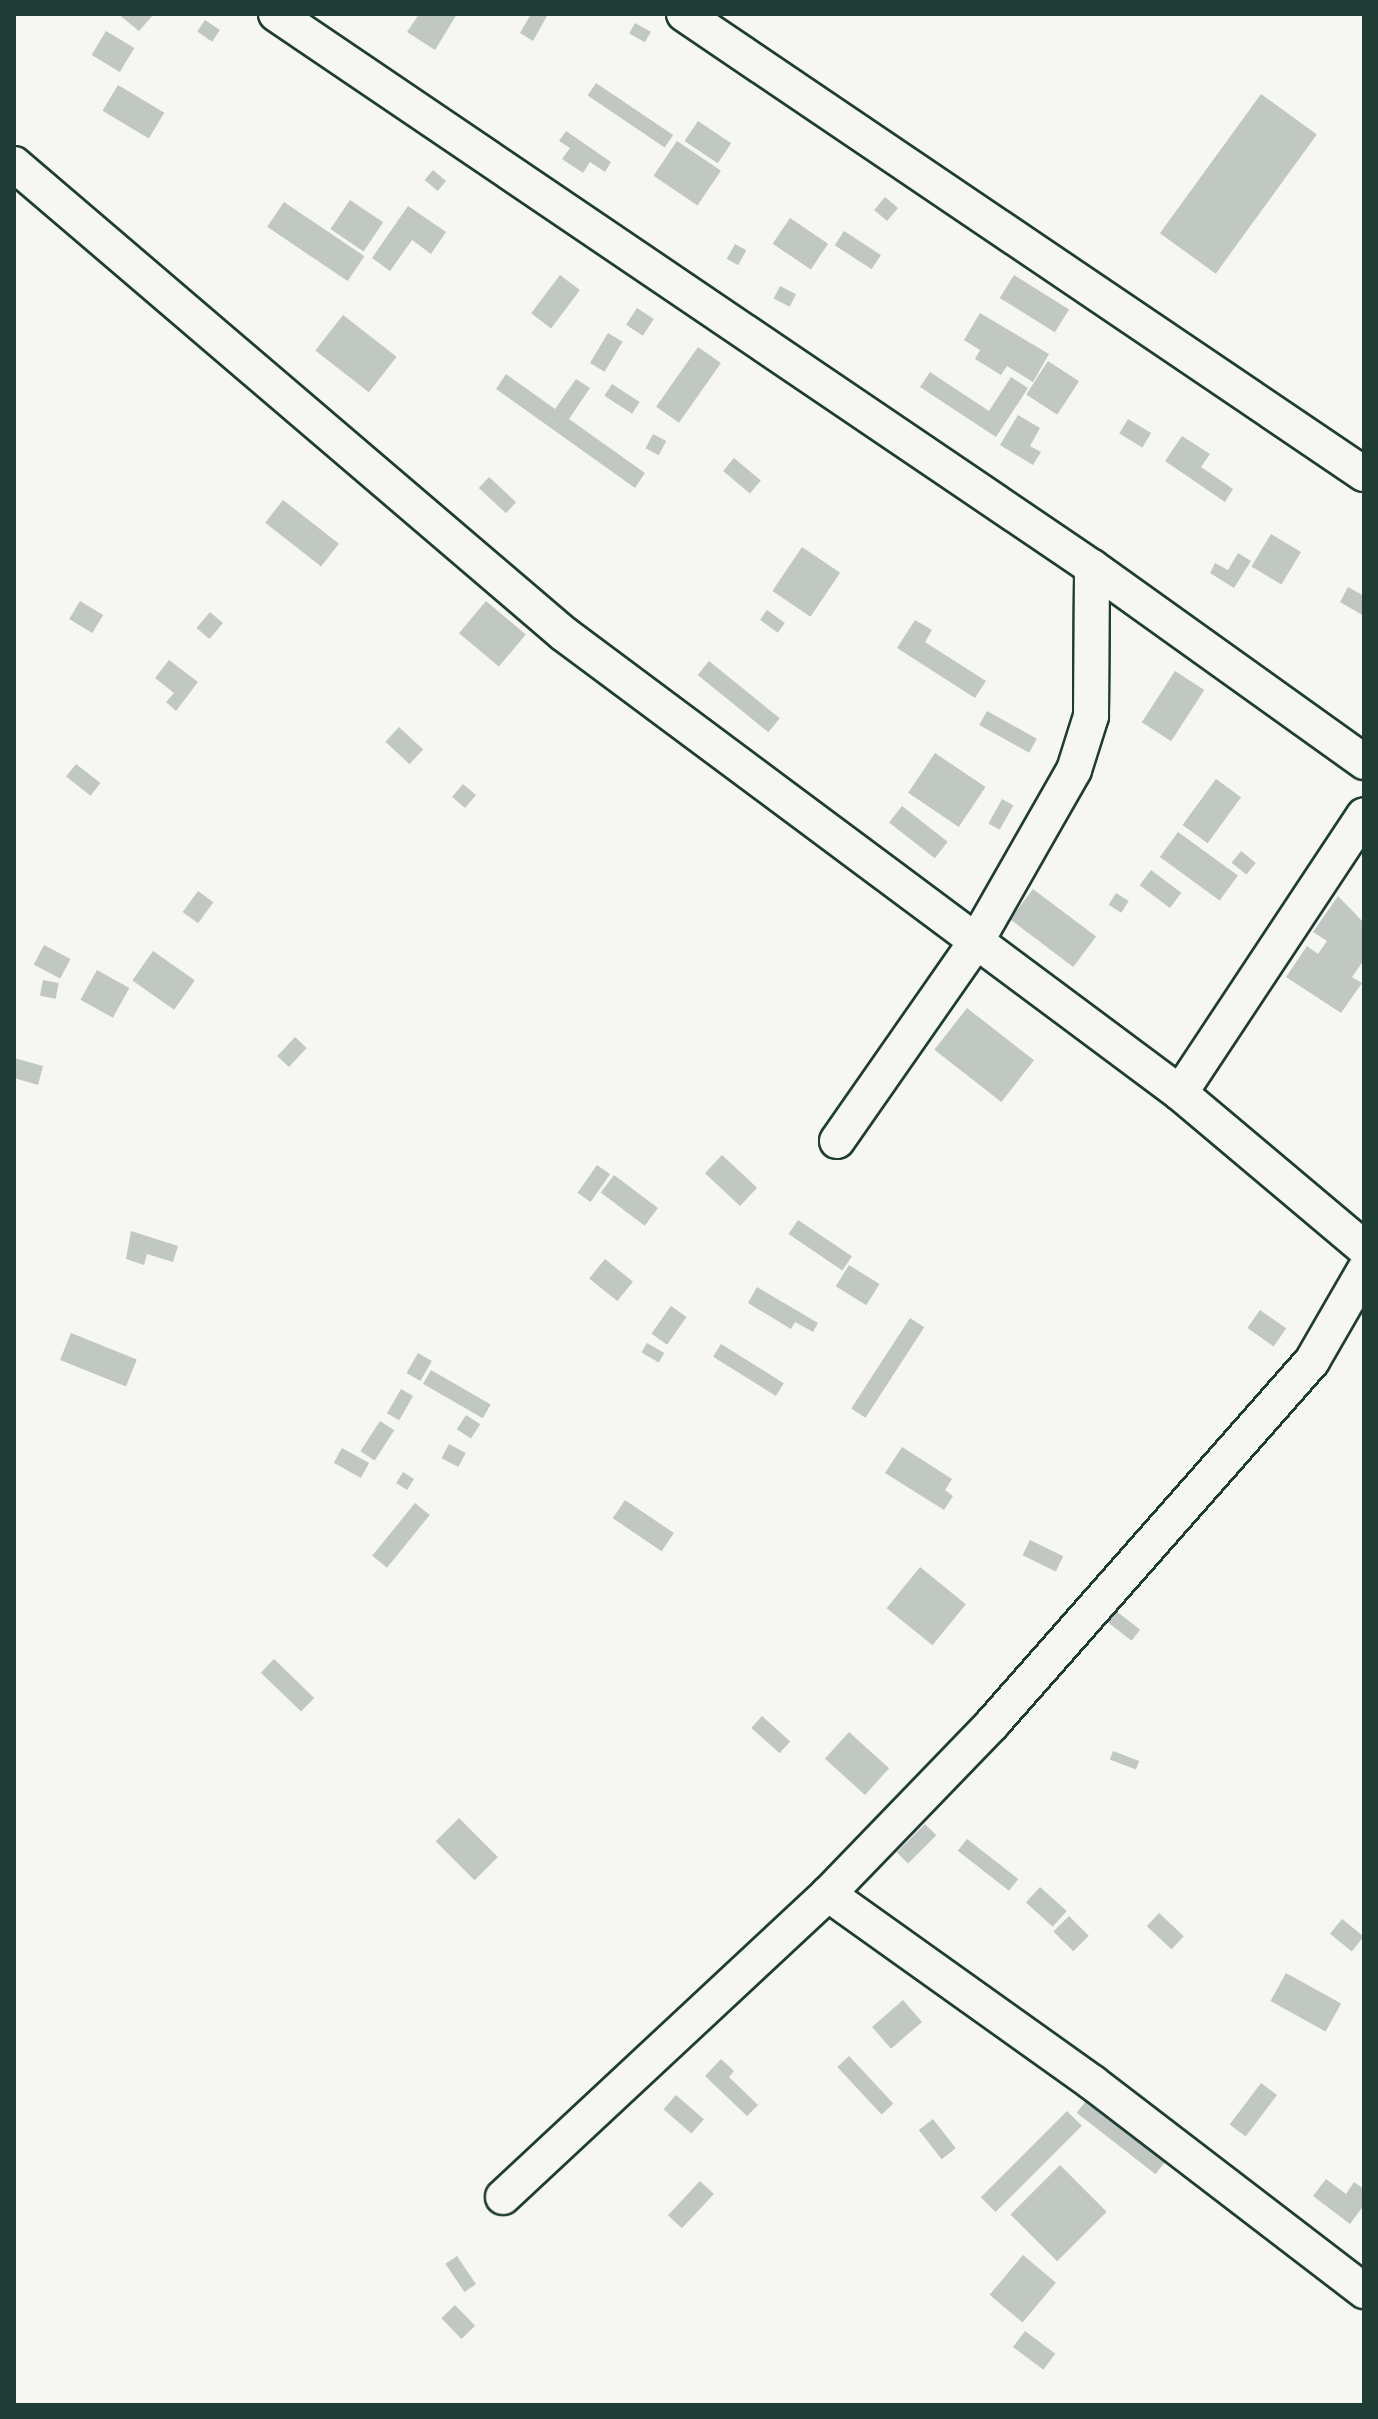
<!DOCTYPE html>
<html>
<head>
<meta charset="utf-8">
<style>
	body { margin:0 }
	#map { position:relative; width:1378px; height:2419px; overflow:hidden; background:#f6f6f2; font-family:"Gochi Hand",sans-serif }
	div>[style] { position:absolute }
	.building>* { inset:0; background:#c1c8c3; transform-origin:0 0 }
	.roads { filter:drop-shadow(2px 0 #1f3d34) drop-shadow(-2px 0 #1f3d34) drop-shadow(0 2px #1f3d34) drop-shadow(0 -2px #1f3d34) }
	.minor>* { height:34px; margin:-17px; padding:0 17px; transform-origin:17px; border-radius:17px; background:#f6f6f2 }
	span { translate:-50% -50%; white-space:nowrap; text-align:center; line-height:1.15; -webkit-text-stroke:7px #f6f6f2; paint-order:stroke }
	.frame { position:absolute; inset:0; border:16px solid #1f3d34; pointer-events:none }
</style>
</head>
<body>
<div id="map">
	<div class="building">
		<div style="clip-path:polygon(118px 14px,154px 14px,139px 31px)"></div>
		<div style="clip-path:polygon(419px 14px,457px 14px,435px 50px,407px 32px)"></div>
		<div style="clip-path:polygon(531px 14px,547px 16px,533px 41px,520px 33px)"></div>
		<div style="left:205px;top:20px;width:18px;height:14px;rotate:34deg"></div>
		<div style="left:635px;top:23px;width:18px;height:12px;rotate:29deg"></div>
		<div style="left:106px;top:31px;width:33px;height:28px;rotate:31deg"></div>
		<div style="left:596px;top:83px;width:93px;height:15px;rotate:34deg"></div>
		<div style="left:118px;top:85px;width:54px;height:30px;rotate:31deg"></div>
		<div style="left:1261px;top:94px;width:69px;height:172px;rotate:36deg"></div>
		<div style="left:698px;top:121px;width:40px;height:24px;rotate:34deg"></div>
		<div style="clip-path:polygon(566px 131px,611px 162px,605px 172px,590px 162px,583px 173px,562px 159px,570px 148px,559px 141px)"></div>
		<div style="left:677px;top:141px;width:53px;height:42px;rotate:34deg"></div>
		<div style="left:433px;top:170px;width:17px;height:13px;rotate:40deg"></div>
		<div style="left:885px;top:197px;width:17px;height:17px;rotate:40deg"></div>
		<div style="left:350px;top:200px;width:40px;height:35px;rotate:34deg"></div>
		<div style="left:284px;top:202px;width:97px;height:30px;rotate:34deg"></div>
		<div style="clip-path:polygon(408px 206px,446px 232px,431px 254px,412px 240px,390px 271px,372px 258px)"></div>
		<div style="left:790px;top:218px;width:46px;height:31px;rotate:34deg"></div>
		<div style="left:844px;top:231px;width:44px;height:17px;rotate:33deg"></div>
		<div style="left:735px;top:244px;width:13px;height:17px;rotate:29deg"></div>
		<div style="left:560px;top:275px;width:25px;height:48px;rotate:37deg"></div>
		<div style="left:1014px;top:275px;width:65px;height:27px;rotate:32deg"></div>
		<div style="left:780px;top:286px;width:18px;height:14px;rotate:27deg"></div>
		<div style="left:637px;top:308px;width:20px;height:20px;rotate:33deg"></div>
		<div style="clip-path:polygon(980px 313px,1049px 354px,1033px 382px,1007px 366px,1001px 375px,975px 359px,980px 350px,964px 340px)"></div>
		<div style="left:343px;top:315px;width:68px;height:45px;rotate:38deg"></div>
		<div style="left:608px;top:333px;width:17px;height:35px;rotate:31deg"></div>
		<div style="left:698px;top:347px;width:28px;height:73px;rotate:35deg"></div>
		<div style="left:1048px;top:361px;width:37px;height:40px;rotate:33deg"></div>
		<div style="clip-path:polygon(930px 372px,989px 411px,1011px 377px,1028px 388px,996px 437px,920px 387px)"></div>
		<div style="clip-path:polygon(506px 374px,555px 409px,576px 379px,590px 388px,569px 419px,645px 473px,635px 488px,496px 389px)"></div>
		<div style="left:612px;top:384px;width:33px;height:14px;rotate:33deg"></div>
		<div style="clip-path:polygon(1018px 415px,1040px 428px,1030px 446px,1041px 452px,1033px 465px,1000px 445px)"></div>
		<div style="left:1128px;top:419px;width:27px;height:17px;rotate:31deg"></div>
		<div style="left:653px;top:434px;width:15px;height:16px;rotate:28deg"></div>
		<div style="clip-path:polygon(1182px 436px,1210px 454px,1201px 467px,1233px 489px,1225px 502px,1165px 461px)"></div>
		<div style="left:734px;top:458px;width:35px;height:17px;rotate:40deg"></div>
		<div style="left:489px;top:477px;width:37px;height:15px;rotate:43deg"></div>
		<div style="left:283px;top:500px;width:71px;height:29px;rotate:38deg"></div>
		<div style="left:1271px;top:534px;width:35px;height:38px;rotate:31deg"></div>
		<div style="left:802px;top:547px;width:46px;height:53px;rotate:34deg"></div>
		<div style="clip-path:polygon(1238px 553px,1251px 561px,1234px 588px,1210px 573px,1215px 563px,1228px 570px)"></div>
		<div style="clip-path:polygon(1348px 587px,1364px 596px,1364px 616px,1340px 602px)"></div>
		<div style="left:80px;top:601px;width:27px;height:21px;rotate:31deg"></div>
		<div style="left:486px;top:601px;width:52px;height:42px;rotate:40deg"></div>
		<div style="left:767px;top:610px;width:22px;height:12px;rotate:36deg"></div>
		<div style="left:210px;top:612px;width:17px;height:21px;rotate:40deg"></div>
		<div style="clip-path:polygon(915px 620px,932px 630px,925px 642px,986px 681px,975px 698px,897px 648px)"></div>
		<div style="clip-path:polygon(169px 660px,198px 682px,176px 711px,166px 702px,174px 693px,155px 678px)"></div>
		<div style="left:709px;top:661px;width:91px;height:18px;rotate:39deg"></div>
		<div style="left:1175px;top:671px;width:35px;height:61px;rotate:33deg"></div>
		<div style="left:987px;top:711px;width:57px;height:16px;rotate:29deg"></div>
		<div style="left:399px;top:727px;width:33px;height:20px;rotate:43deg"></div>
		<div style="left:935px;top:753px;width:61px;height:48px;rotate:34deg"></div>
		<div style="left:76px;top:764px;width:31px;height:16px;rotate:38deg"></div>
		<div style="left:1216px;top:779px;width:31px;height:57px;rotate:36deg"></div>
		<div style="left:463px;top:784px;width:17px;height:17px;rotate:40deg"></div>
		<div style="left:1002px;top:799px;width:13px;height:28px;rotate:29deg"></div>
		<div style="left:902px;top:806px;width:58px;height:21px;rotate:38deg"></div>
		<div style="left:1178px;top:832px;width:74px;height:31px;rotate:36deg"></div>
		<div style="left:1241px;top:851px;width:19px;height:15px;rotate:39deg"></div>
		<div style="left:1151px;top:870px;width:38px;height:19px;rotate:37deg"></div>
		<div style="left:1033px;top:889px;width:79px;height:38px;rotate:37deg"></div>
		<div style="left:198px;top:891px;width:19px;height:26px;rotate:36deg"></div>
		<div style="left:1116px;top:893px;width:15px;height:14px;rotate:32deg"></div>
		<div style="clip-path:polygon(1338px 896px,1364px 923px,1364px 960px,1352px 977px,1362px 983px,1341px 1013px,1286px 977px,1307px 946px,1318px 954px,1327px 941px,1313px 932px)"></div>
		<div style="left:44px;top:945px;width:30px;height:22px;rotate:28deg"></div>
		<div style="left:153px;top:951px;width:51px;height:36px;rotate:35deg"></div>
		<div style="left:97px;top:970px;width:37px;height:34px;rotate:29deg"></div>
		<div style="left:43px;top:980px;width:16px;height:16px;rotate:11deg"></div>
		<div style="left:967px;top:1008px;width:85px;height:53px;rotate:38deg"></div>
		<div style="left:295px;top:1037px;width:16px;height:26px;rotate:43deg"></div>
		<div style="clip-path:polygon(14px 1058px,43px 1066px,38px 1085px,14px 1078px)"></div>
		<div style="left:722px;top:1155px;width:48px;height:25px;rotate:43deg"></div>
		<div style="left:597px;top:1165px;width:16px;height:34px;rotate:35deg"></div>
		<div style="left:614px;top:1175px;width:55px;height:22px;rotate:37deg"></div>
		<div style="left:798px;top:1220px;width:65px;height:17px;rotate:34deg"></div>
		<div style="clip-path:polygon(131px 1231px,178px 1246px,173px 1262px,147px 1254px,144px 1265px,126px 1259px)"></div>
		<div style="left:605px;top:1259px;width:36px;height:25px;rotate:39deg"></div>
		<div style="left:849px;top:1265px;width:36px;height:25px;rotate:32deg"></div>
		<div style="clip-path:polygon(757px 1287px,818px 1323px,813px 1332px,795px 1322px,791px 1329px,748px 1303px)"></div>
		<div style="left:671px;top:1306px;width:19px;height:34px;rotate:35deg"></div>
		<div style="left:1260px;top:1310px;width:32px;height:22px;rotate:35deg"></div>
		<div style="left:910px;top:1318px;width:17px;height:108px;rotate:33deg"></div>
		<div style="left:71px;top:1333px;width:71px;height:29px;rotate:22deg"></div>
		<div style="left:647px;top:1343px;width:20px;height:11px;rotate:30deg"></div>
		<div style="left:721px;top:1344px;width:74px;height:15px;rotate:32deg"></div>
		<div style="left:418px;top:1353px;width:16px;height:23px;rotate:30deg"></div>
		<div style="left:431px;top:1370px;width:69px;height:16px;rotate:30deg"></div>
		<div style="left:401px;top:1389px;width:14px;height:28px;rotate:30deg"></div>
		<div style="left:466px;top:1415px;width:17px;height:17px;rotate:33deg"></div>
		<div style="left:380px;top:1421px;width:17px;height:36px;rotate:33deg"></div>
		<div style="left:449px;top:1444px;width:19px;height:16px;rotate:28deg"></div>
		<div style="clip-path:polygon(902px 1447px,952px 1479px,945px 1490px,953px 1496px,944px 1510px,885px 1473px)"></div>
		<div style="left:342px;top:1448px;width:31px;height:17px;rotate:29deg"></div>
		<div style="left:403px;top:1472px;width:13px;height:13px;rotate:32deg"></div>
		<div style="left:625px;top:1500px;width:59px;height:22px;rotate:34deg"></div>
		<div style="left:415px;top:1503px;width:19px;height:68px;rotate:39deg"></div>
		<div style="left:1030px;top:1540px;width:37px;height:17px;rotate:26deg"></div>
		<div style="left:920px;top:1567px;width:59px;height:53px;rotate:39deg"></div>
		<div style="left:1111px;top:1607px;width:37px;height:14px;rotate:38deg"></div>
		<div style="left:274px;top:1659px;width:56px;height:19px;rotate:44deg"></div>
		<div style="left:762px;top:1716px;width:38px;height:16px;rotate:42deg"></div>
		<div style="left:849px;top:1732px;width:54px;height:36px;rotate:42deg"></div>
		<div style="left:1113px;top:1751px;width:28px;height:9px;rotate:21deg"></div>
		<div style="left:459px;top:1818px;width:55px;height:33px;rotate:45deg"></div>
		<div style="left:925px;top:1824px;width:16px;height:40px;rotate:45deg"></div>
		<div style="left:967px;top:1839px;width:65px;height:15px;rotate:38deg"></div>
		<div style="left:1040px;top:1887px;width:36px;height:21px;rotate:42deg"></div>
		<div style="left:1159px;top:1913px;width:34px;height:18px;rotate:43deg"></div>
		<div style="left:1069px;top:1916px;width:28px;height:22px;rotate:45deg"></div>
		<div style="left:1342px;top:1919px;width:28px;height:19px;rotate:39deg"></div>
		<div style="left:1286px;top:1973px;width:63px;height:32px;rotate:29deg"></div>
		<div style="left:903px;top:2000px;width:29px;height:41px;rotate:49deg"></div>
		<div style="left:849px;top:2056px;width:65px;height:16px;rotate:47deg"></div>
		<div style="clip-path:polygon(721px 2059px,734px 2071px,729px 2077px,758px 2105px,747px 2116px,705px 2076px)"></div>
		<div style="left:1261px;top:2083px;width:20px;height:52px;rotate:37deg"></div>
		<div style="left:676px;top:2095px;width:37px;height:19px;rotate:41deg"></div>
		<div style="left:1089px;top:2097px;width:100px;height:20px;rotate:38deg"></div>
		<div style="left:1067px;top:2111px;width:21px;height:122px;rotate:45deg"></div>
		<div style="left:933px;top:2119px;width:37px;height:18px;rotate:52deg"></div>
		<div style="left:1060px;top:2165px;width:66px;height:70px;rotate:45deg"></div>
		<div style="clip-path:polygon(1326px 2179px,1346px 2194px,1354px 2182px,1364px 2189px,1364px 2205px,1350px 2224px,1313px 2196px)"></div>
		<div style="left:700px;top:2181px;width:19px;height:47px;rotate:43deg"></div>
		<div style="left:1023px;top:2255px;width:43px;height:52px;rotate:40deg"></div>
		<div style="left:457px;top:2256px;width:34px;height:14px;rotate:56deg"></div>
		<div style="left:455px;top:2305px;width:29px;height:19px;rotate:46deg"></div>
		<div style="left:1025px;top:2331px;width:38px;height:20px;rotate:37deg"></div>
	</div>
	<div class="roads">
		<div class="minor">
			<div style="left:276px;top:14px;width:986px;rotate:34.13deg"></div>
			<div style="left:1092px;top:567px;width:335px;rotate:35.6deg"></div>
			<div style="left:684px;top:14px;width:821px;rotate:34.08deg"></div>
			<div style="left:14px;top:164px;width:723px;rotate:40.52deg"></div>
			<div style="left:564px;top:634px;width:768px;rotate:36.69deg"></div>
			<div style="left:1180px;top:1093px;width:241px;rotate:40.1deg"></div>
			<div style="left:1180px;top:1093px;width:333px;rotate:-56.5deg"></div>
			<div style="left:837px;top:1141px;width:245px;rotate:-55.1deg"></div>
			<div style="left:977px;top:940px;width:196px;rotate:-60.3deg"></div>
			<div style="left:1074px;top:770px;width:57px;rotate:-72.5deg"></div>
			<div style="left:1091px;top:716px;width:149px;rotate:-89.6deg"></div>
			<div style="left:828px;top:1894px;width:325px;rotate:35.5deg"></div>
			<div style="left:1093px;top:2083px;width:342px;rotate:37.5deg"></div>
			<div style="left:503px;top:2197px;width:444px;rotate:-43deg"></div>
			<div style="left:828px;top:1894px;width:236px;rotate:-46deg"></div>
			<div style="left:992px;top:1724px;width:484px;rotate:-48.6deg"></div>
			<div style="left:1312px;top:1361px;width:104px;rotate:-60deg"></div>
		</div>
	</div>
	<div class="frame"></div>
</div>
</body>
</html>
